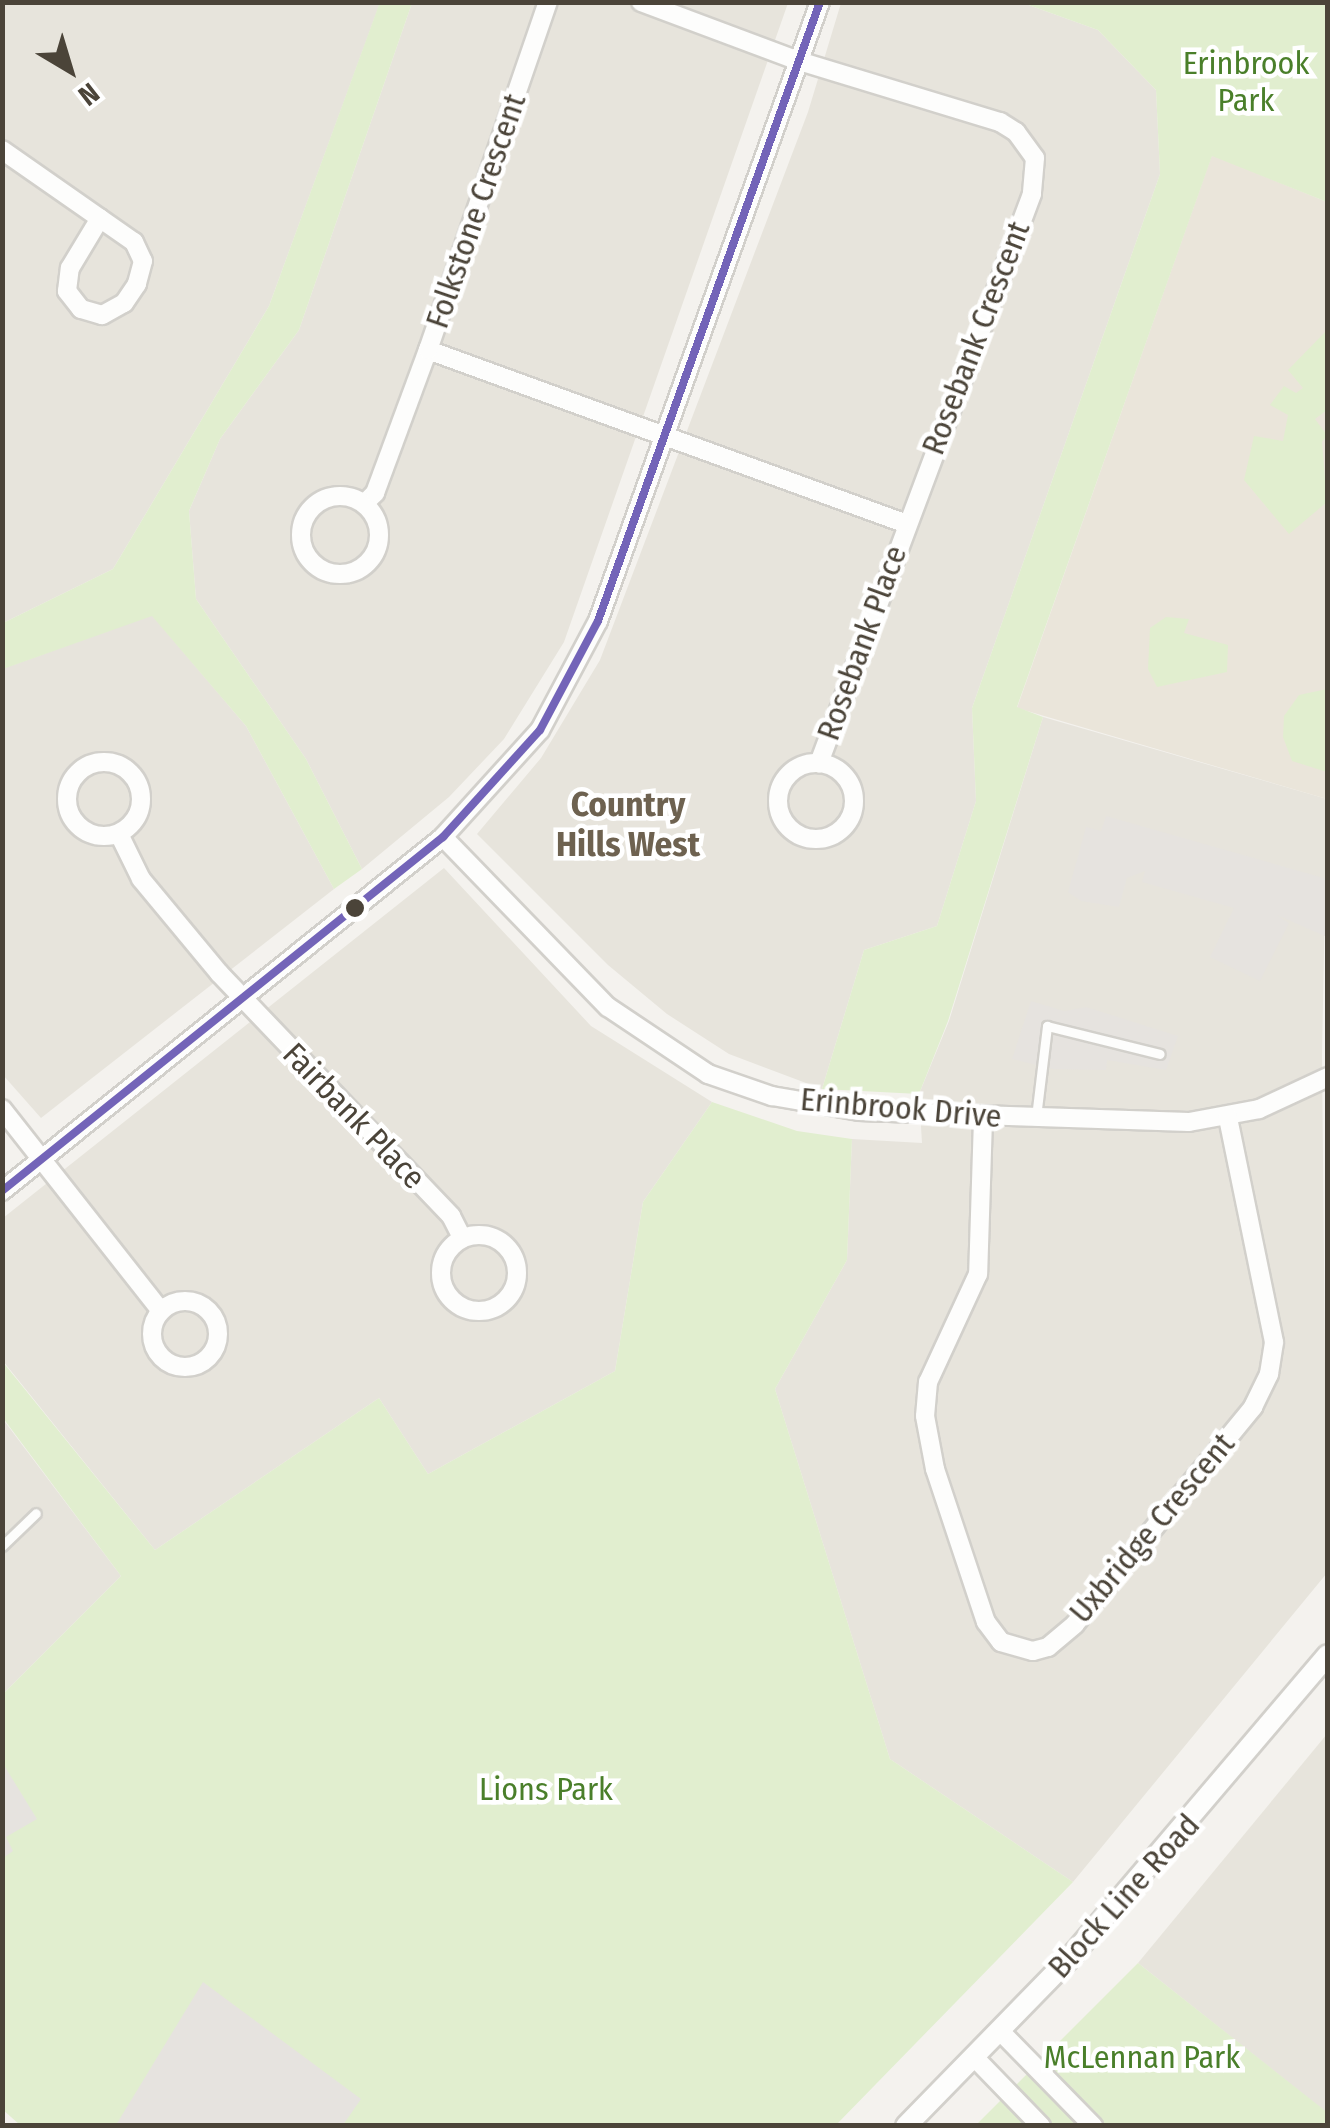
<!DOCTYPE html>
<html>
<head>
<meta charset="utf-8">
<style>
	body { margin:0 }
	#map { position:relative; width:1330px; height:2128px; overflow:hidden; background:#f4f2ee; font-family:"Fira Sans Condensed",sans-serif }
	div>[style] { position:absolute }
	.residential>* { inset:0; background:#e7e4dc }
	.education>* { inset:0; background:#eae5da }
	.green>* { inset:0; background:#e1eecf }
	.parking>* { inset:0; background:#e6e3df }
	.roads { filter:drop-shadow(2px 0 #d2d0cb) drop-shadow(-2px 0 #d2d0cb) drop-shadow(0 2px #d2d0cb) drop-shadow(0 -2px #d2d0cb) }
	.service>* { height:9px; margin:-4.5px; padding:0 4.5px; transform-origin:4.5px; border-radius:4.5px; background:#fdfdfc }
	.minor>* { height:18px; margin:-9px; padding:0 9px; transform-origin:9px; border-radius:9px; background:#fdfdfc }
	.minor>.ring { margin:-9px; padding:0; box-sizing:content-box; background:none; border:18px solid #fdfdfc; border-radius:50% }
	.tertiary>* { height:20px; margin:-10px; padding:0 10px; transform-origin:10px; border-radius:10px; background:#fdfdfc }
	.bus-1>* { height:8px; margin:-4px; padding:0 4px; transform-origin:4px; border-radius:4px; background:#7364b8 }
	.dots>* { width:28px; height:28px; translate:-50% -50%; box-sizing:border-box; border:5px solid #fff; border-radius:50% }
	span { translate:-50% -50%; white-space:nowrap; text-align:center; line-height:1.15; -webkit-text-stroke:9px #fff; paint-order:stroke }
	.park-label { font-size:32px; color:#4a7f2a }
	.street-label { font-size:32px; color:#4b4439 }
	.neighbourhood-label { font-size:35px; color:#6e6250; font-weight:700 }
	.frame { position:absolute; inset:0; border:5px solid #4b4439; pointer-events:none }
	.north { position:absolute; left:20px; top:20px; width:100px; height:100px; -webkit-text-stroke:8px #fff; paint-order:stroke; rotate:142deg; font-size:28px; font-weight:700; line-height:40px; text-align:center; color:#4b4439 }
	.north::after { content:''; display:block; margin:auto; width:35px; height:45px; background:#4b4439; clip-path:polygon(50% 0,100% 100%,50% 72%,0 100%) }
</style>
</head>
<body>
<div id="map">
	<div class="residential">
		<div style="clip-path:polygon(3px 3px,380px 3px,269px 306px,113px 569px,3px 623px)"></div>
		<div style="clip-path:polygon(412px 3px,788px 3px,564px 642px,504px 739px,449px 797px,362px 869px,306px 759px,196px 599px,189px 511px,220px 439px,299px 330px)"></div>
		<div style="clip-path:polygon(841px 3px,1023px 3px,1098px 30px,1156px 90px,1160px 174px,972px 708px,976px 801px,937px 926px,864px 950px,822px 1089px,729px 1054px,667px 1014px,608px 965px,477px 834px,541px 758px,600px 660px,808px 112px)"></div>
		<div style="clip-path:polygon(152px 615px,246px 726px,334px 889px,41px 1118px,3px 1075px,2px 669px)"></div>
		<div style="clip-path:polygon(1043px 717px,1327px 799px,1322px 1055px,1327px 1573px,1073px 1882px,890px 1759px,775px 1389px,847px 1260px,852px 1139px,922px 1143px,919px 1094px,949px 1021px)"></div>
		<div style="clip-path:polygon(444px 868px,591px 1026px,712px 1102px,643px 1202px,615px 1371px,428px 1474px,379px 1398px,155px 1550px,3px 1361px,3px 1218px)"></div>
		<div style="clip-path:polygon(2px 1418px,121px 1576px,3px 1694px,2px 1694px)"></div>
		<div style="clip-path:polygon(1327px 1734px,1327px 2113px,1138px 1963px)"></div>
	</div>
	<div class="education">
		<div style="clip-path:polygon(1212px 155px,1327px 202px,1327px 799px,1017px 708px)"></div>
	</div>
	<div class="green">
		<div style="clip-path:polygon(380px 2px,412px 3px,299px 330px,220px 439px,189px 511px,196px 599px,306px 759px,362px 869px,334px 889px,246px 726px,152px 616px,3px 669px,3px 623px,113px 569px,269px 306px)"></div>
		<div style="clip-path:polygon(1023px 3px,1327px 3px,1327px 202px,1212px 156px,1017px 707px,1043px 717px,948px 1021px,919px 1094px,822px 1089px,864px 950px,937px 926px,976px 801px,972px 708px,1160px 174px,1156px 90px,1098px 30px)"></div>
		<div style="clip-path:polygon(1327px 330px,1327px 410px,1315px 419px,1327px 435px,1322px 442px,1327px 502px,1289px 534px,1244px 480px,1254px 436px,1283px 441px,1288px 415px,1270px 405px,1284px 386px,1296px 393px,1303px 388px,1288px 370px)"></div>
		<div style="clip-path:polygon(1166px 617px,1189px 619px,1184px 633px,1228px 645px,1227px 672px,1157px 687px,1148px 669px,1150px 628px)"></div>
		<div style="clip-path:polygon(1327px 689px,1328px 689px,1327px 772px,1292px 761px,1283px 737px,1284px 716px,1299px 695px)"></div>
		<div style="clip-path:polygon(712px 1102px,797px 1131px,852px 1139px,847px 1260px,775px 1389px,890px 1759px,1073px 1882px,836px 2125px,20px 2125px,2px 2109px,3px 1694px,121px 1576px,3px 1418px,2px 1361px,155px 1550px,379px 1398px,428px 1474px,615px 1371px,643px 1202px)"></div>
		<div style="clip-path:polygon(1138px 1963px,1328px 2113px,1327px 2126px,975px 2126px)"></div>
	</div>
	<div class="parking">
		<div style="clip-path:polygon(1106px 816px,1327px 879px,1327px 937px,1277px 915px,1289px 923px,1260px 981px,1210px 957px,1234px 908px,1142px 882px,1145px 871px,1127px 878px,1119px 907px,1081px 901px,1068px 892px,1086px 827px,1101px 831px)"></div>
		<div style="clip-path:polygon(1031px 1001px,1064px 1011px,1086px 1007px,1178px 1036px,1166px 1070px,1107px 1060px,1106px 1070px,1053px 1069px,1012px 1059px)"></div>
		<div style="clip-path:polygon(2px 1762px,37px 1819px,6px 1837px,13px 1851px,3px 1858px)"></div>
		<div style="clip-path:polygon(203px 1982px,361px 2099px,343px 2125px,116px 2125px)"></div>
	</div>
	<div class="roads">
		<div class="service">
			<div style="left:1036px;top:1117px;width:92px;rotate:-83.1deg"></div>
			<div style="left:1047px;top:1026px;width:116px;rotate:13.9deg"></div>
			<div style="left:2px;top:1546px;width:47px;rotate:-44.1deg"></div>
		</div>
		<div class="minor">
			<div style="left:641px;top:2px;width:169px;rotate:20.5deg"></div>
			<div style="left:799px;top:61px;width:210px;rotate:16.9deg"></div>
			<div style="left:1000px;top:122px;width:19px;rotate:32deg"></div>
			<div style="left:1016px;top:132px;width:32px;rotate:54deg"></div>
			<div style="left:1035px;top:158px;width:36px;rotate:95deg"></div>
			<div style="left:1032px;top:194px;width:608px;rotate:110.52deg"></div>
			<div style="left:2px;top:150px;width:161px;rotate:34.9deg"></div>
			<div style="left:134px;top:242px;width:21px;rotate:65deg"></div>
			<div style="left:143px;top:261px;width:24px;rotate:105deg"></div>
			<div style="left:137px;top:284px;width:23px;rotate:124deg"></div>
			<div style="left:124px;top:303px;width:25px;rotate:151deg"></div>
			<div style="left:102px;top:315px;width:22px;rotate:-164deg"></div>
			<div style="left:81px;top:309px;width:23px;rotate:-128deg"></div>
			<div style="left:67px;top:291px;width:23px;rotate:-83deg"></div>
			<div style="left:70px;top:268px;width:58px;rotate:-59deg"></div>
			<div style="left:428px;top:350px;width:506px;rotate:19.97deg"></div>
			<div class="ring" style="left:301px;top:496px;width:60px;height:60px"></div>
			<div style="left:364px;top:504px;width:16px;rotate:-45deg"></div>
			<div style="left:375px;top:493px;width:153px;rotate:-69.7deg"></div>
			<div style="left:428px;top:350px;width:368px;rotate:-71deg"></div>
			<div class="ring" style="left:67px;top:762px;width:56px;height:56px"></div>
			<div class="ring" style="left:778px;top:763px;width:58px;height:58px"></div>
			<div style="left:119px;top:834px;width:50px;rotate:63.9deg"></div>
			<div style="left:141px;top:879px;width:122px;rotate:50.3deg"></div>
			<div style="left:219px;top:973px;width:336px;rotate:46.3deg"></div>
			<div style="left:451px;top:1216px;width:25px;rotate:63deg"></div>
			<div style="left:443px;top:837px;width:237px;rotate:45.9deg"></div>
			<div style="left:608px;top:1007px;width:120px;rotate:33.8deg"></div>
			<div style="left:708px;top:1074px;width:68px;rotate:19deg"></div>
			<div style="left:772px;top:1096px;width:88px;rotate:9.8deg"></div>
			<div style="left:859px;top:1111px;width:330px;rotate:1.9deg"></div>
			<div style="left:1189px;top:1122px;width:71px;rotate:-10.5deg"></div>
			<div style="left:1259px;top:1109px;width:76px;rotate:-24.9deg"></div>
			<div style="left:2px;top:1109px;width:257px;rotate:51.8deg"></div>
			<div style="left:983px;top:1119px;width:155px;rotate:91.8deg"></div>
			<div style="left:978px;top:1274px;width:119px;rotate:114.8deg"></div>
			<div style="left:928px;top:1382px;width:34px;rotate:95deg"></div>
			<div style="left:925px;top:1416px;width:54px;rotate:79.3deg"></div>
			<div style="left:935px;top:1469px;width:161px;rotate:71.6deg"></div>
			<div style="left:986px;top:1622px;width:25px;rotate:53deg"></div>
			<div style="left:1001px;top:1642px;width:33px;rotate:16deg"></div>
			<div style="left:1033px;top:1651px;width:16px;rotate:-15deg"></div>
			<div style="left:1048px;top:1647px;width:35px;rotate:-40deg"></div>
			<div style="left:1075px;top:1624px;width:281px;rotate:-50.6deg"></div>
			<div style="left:1253px;top:1407px;width:37px;rotate:-64deg"></div>
			<div style="left:1269px;top:1374px;width:32px;rotate:-81deg"></div>
			<div style="left:1274px;top:1342px;width:230px;rotate:-101.6deg"></div>
			<div style="left:2px;top:1191px;width:566px;rotate:-38.75deg"></div>
			<div style="left:443px;top:837px;width:144px;rotate:-47.8deg"></div>
			<div style="left:540px;top:730px;width:123px;rotate:-62deg"></div>
			<div style="left:598px;top:621px;width:658px;rotate:-70.27deg"></div>
			<div class="ring" style="left:441px;top:1235px;width:58px;height:58px"></div>
			<div class="ring" style="left:152px;top:1301px;width:48px;height:48px"></div>
			<div style="left:1001px;top:2032px;width:132px;rotate:45.6deg"></div>
			<div style="left:975px;top:2058px;width:95px;rotate:45.9deg"></div>
		</div>
		<div class="tertiary">
			<div style="left:906px;top:2126px;width:233px;rotate:-45.7deg"></div>
			<div style="left:1069px;top:1959px;width:399px;rotate:-49.6deg"></div>
		</div>
	</div>
	<div class="bus-1">
		<div style="left:2px;top:1191px;width:566px;rotate:-38.75deg"></div>
		<div style="left:443px;top:837px;width:144px;rotate:-47.8deg"></div>
		<div style="left:540px;top:730px;width:123px;rotate:-62deg"></div>
		<div style="left:598px;top:621px;width:658px;rotate:-70.27deg"></div>
	</div>
	<div class="dots">
		<div style="left:355px;top:908px;background:#4b4439"></div>
	</div>
	<div class="park-label">
		<span style="left:1246px;top:82px">Erinbrook<br>Park</span>
		<span style="left:546px;top:1789px">Lions Park</span>
		<span style="left:1142px;top:2057px">McLennan Park</span>
	</div>
	<div class="street-label">
		<span style="left:476px;top:211px;rotate:-71deg">Folkstone Crescent</span>
		<span style="left:976px;top:338px;rotate:-69deg">Rosebank Crescent</span>
		<span style="left:862px;top:643px;rotate:-70deg">Rosebank Place</span>
		<span style="left:901px;top:1108px;rotate:5deg">Erinbrook Drive</span>
		<span style="left:354px;top:1116px;rotate:46deg">Fairbank Place</span>
		<span style="left:1152px;top:1528px;rotate:-50deg">Uxbridge Crescent</span>
		<span style="left:1124px;top:1896px;rotate:-48deg">Block Line Road</span>
	</div>
	<div class="neighbourhood-label">
		<span style="left:628px;top:824px">Country<br>Hills West</span>
	</div>
	<div class="frame"></div>
	<div class="north">N</div>
</div>
</body>
</html>
